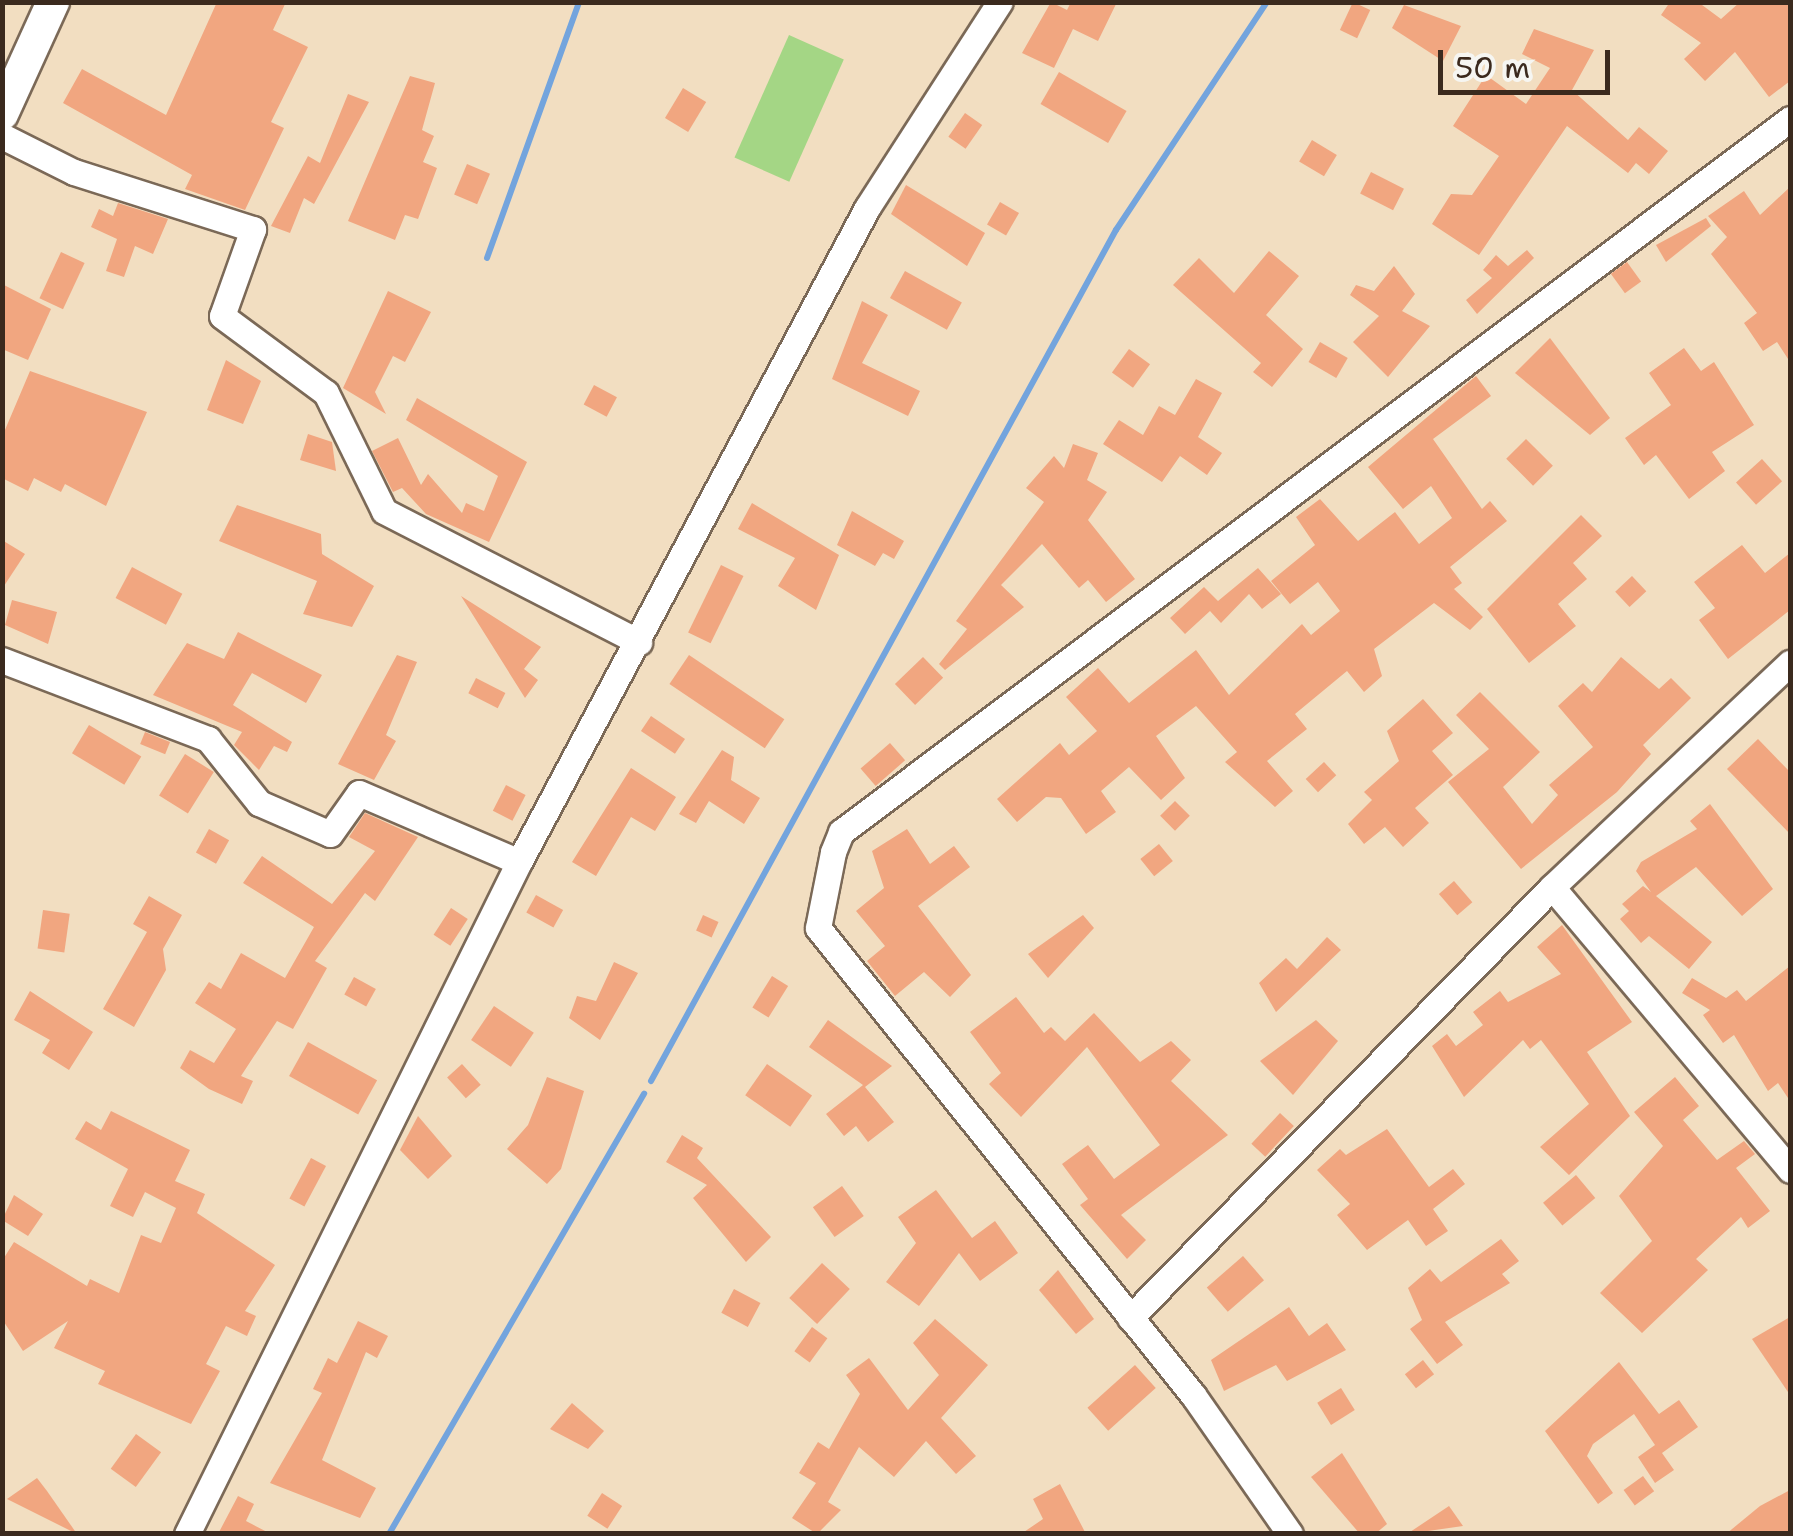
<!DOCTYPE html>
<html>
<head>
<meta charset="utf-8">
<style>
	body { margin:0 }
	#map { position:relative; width:1793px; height:1536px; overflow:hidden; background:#f2dec1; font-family:"Shantell Sans",sans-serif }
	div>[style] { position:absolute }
	.green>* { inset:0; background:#a4d685; transform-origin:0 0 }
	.stream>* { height:6px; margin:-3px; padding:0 3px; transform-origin:3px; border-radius:3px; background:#73a4dd }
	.building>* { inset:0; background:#f1a680; transform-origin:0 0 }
	.roads { filter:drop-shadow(2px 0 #7b6957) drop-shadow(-2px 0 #7b6957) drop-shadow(0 2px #7b6957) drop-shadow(0 -2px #7b6957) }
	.minor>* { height:25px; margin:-12.5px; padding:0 12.5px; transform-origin:12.5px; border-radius:12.5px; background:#fff }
	.tertiary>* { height:32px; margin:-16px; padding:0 16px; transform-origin:16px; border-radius:16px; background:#fff }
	span { translate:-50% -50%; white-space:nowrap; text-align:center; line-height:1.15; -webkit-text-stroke:8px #f6f6f2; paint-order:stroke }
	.frame { position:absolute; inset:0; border:5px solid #3b2a1e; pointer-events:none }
	.scale { position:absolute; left:1438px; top:50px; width:172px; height:45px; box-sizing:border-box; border:5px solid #3b2a1e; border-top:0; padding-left:12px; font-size:30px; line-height:35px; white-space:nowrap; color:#3b2a1e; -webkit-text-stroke:8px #f6f6f2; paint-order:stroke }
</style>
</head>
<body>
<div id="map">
	<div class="green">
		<div style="left:789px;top:35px;width:60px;height:134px;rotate:24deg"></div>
	</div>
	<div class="stream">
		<div style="left:487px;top:258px;width:272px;rotate:-70.2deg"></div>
		<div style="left:651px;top:1081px;width:970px;rotate:-61.35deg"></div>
		<div style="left:1116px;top:230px;width:273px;rotate:-56.5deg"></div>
		<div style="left:389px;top:1534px;width:509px;rotate:-59.91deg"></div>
	</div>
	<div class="building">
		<div style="clip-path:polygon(217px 2px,286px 2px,273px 30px,308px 47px,271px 122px,284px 128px,245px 210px,185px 189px,192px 175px,63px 103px,82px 69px,166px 115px)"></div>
		<div style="clip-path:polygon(1051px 2px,1067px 10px,1071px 2px,1117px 2px,1098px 41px,1073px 29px,1054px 68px,1022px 53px)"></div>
		<div style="left:1353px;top:2px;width:19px;height:31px;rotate:25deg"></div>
		<div style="clip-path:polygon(1670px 2px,1698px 2px,1721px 19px,1740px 2px,1790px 2px,1790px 81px,1769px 97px,1735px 52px,1705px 81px,1684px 59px,1701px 43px,1661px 15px)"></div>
		<div style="clip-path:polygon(1404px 5px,1461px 26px,1443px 61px,1392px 28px)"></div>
		<div style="clip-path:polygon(1534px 29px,1594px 50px,1572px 90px,1628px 140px,1639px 127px,1668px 151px,1649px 174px,1636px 163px,1628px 173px,1567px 126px,1479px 255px,1432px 224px,1451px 194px,1472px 195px,1499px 156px,1453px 126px,1486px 75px,1526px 104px,1550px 68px,1522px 54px)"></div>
		<div style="left:1059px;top:72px;width:78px;height:37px;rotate:30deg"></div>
		<div style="clip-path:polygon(410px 76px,435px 83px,422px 130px,434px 136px,423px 162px,437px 168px,418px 219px,405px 215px,395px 240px,348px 221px)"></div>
		<div style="left:683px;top:88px;width:27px;height:35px;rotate:31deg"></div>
		<div style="clip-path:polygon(348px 94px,369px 102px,314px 204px,304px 198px,290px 233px,271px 226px,308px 156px,320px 163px)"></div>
		<div style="left:965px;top:113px;width:21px;height:29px;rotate:35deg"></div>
		<div style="left:1312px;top:140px;width:29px;height:25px;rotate:31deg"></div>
		<div style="left:467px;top:164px;width:25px;height:33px;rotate:23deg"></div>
		<div style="left:1371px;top:172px;width:37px;height:24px;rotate:27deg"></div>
		<div style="clip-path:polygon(906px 185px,985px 233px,967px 266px,891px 214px)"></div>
		<div style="clip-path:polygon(1790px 187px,1790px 362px,1777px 342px,1763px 351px,1744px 323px,1757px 313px,1711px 254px,1727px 237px,1708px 216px,1744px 191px,1760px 215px)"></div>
		<div style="left:1000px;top:202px;width:22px;height:26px;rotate:30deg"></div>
		<div style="clip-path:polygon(118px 203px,168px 219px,153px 254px,135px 246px,124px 277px,106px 271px,117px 239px,91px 227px,99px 209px,113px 216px)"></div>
		<div style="clip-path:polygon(1706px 218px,1711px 226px,1666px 262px,1656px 245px)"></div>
		<div style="clip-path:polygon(1527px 250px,1534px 258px,1477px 314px,1466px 300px,1492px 278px,1483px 270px,1496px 255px,1508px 266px)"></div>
		<div style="clip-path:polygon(1269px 251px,1299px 276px,1266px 315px,1303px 349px,1272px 387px,1253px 372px,1261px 363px,1173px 285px,1199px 258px,1234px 293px)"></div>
		<div style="left:61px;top:252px;width:26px;height:51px;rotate:25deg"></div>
		<div style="left:1627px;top:262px;width:24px;height:20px;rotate:54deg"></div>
		<div style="clip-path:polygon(1394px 266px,1415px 294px,1402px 311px,1430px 326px,1388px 377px,1353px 342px,1379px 316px,1350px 295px,1356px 285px,1374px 291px)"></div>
		<div style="left:905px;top:271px;width:65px;height:31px;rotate:29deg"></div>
		<div style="clip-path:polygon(2px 284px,51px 309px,28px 360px,2px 349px)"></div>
		<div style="clip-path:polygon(388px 291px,431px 312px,405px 362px,393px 356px,375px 392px,386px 414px,343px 388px)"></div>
		<div style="clip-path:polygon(862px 301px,888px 315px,862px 363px,920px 391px,908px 416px,832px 379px)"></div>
		<div style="clip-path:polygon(1550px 338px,1610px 418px,1590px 435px,1515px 373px)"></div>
		<div style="left:1320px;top:342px;width:32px;height:23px;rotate:30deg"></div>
		<div style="clip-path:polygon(1684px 348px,1701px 371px,1714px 362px,1754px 425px,1712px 452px,1725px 471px,1689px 499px,1656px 455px,1644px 465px,1625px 438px,1671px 405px,1649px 373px)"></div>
		<div style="left:1129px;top:349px;width:26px;height:29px;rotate:36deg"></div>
		<div style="clip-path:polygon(226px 360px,261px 381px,243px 424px,207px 410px)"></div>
		<div style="clip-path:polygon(30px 371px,147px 412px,106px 506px,65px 484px,61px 492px,34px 478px,28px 491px,2px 478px,2px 437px)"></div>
		<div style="clip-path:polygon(1476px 376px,1491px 396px,1433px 439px,1482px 509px,1490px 501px,1507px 521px,1450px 567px,1462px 583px,1454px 589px,1483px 617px,1470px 630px,1434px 603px,1374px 649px,1382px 676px,1364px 692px,1347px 671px,1295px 714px,1307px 729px,1267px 761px,1293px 791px,1275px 807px,1225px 762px,1237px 752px,1196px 706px,1156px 736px,1185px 778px,1161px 800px,1129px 767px,1101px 791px,1116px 812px,1086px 834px,1061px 798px,1046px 797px,1017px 822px,997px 799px,1060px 743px,1069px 755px,1097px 731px,1066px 697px,1098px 668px,1129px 703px,1196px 650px,1229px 695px,1302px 624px,1311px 635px,1340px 611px,1318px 582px,1290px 604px,1271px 581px,1315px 545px,1296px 517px,1320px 499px,1358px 541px,1395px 512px,1419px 544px,1452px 518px,1431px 486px,1403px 509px,1368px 467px)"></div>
		<div style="clip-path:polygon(1196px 379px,1222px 393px,1198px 437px,1222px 453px,1207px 475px,1180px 456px,1162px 482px,1103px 444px,1119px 420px,1143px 435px,1159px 406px,1175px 415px)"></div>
		<div style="left:594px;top:385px;width:26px;height:22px;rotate:28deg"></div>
		<div style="clip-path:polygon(417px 398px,527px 462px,489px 542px,426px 514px,402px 488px,393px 492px,372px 451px,398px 438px,421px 485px,428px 474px,462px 513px,466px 503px,484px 511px,498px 476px,406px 420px)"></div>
		<div style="clip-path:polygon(308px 434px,332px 442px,336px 471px,300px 460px)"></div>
		<div style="left:1526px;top:439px;width:38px;height:28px;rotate:45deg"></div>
		<div style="clip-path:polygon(1073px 444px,1098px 453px,1087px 480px,1107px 492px,1088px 520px,1135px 579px,1106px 602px,1088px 580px,1079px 588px,1042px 544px,1001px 585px,1024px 607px,945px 670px,939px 664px,967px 629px,956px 621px,1044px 502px,1026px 488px,1054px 456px,1064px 468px)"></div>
		<div style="left:1762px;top:459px;width:30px;height:35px;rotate:48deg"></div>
		<div style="clip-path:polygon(752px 503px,839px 555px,816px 610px,778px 586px,795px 558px,738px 529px)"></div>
		<div style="clip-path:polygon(237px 505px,321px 534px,322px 554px,374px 586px,352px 627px,303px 614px,317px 581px,219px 541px)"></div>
		<div style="clip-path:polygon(852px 511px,904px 541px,894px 559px,883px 553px,875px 566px,837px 545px)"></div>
		<div style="clip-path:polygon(1581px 515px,1602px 536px,1573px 563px,1587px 579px,1558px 604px,1576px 626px,1529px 663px,1487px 609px)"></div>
		<div style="clip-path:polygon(2px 540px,25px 554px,2px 589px)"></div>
		<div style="clip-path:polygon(1742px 545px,1765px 573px,1790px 553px,1790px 610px,1728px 659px,1699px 620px,1715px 608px,1694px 582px)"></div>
		<div style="left:721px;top:565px;width:25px;height:75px;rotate:26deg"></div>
		<div style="left:132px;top:567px;width:57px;height:35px;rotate:28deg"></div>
		<div style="clip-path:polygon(1258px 568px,1281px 594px,1262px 609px,1249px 594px,1221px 623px,1210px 611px,1185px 634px,1170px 618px,1204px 587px,1218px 601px)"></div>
		<div style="left:1632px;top:576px;width:21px;height:23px;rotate:47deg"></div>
		<div style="clip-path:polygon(461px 596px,541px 647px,524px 669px,538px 680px,525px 698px)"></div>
		<div style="clip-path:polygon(12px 600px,57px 612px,48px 644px,5px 625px)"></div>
		<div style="clip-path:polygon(238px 632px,322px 675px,306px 703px,252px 673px,233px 705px,292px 742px,287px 752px,274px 746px,259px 770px,234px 745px,242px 732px,153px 695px,187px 643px,224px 659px)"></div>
		<div style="clip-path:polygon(397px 655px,417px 662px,386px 735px,396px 741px,374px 780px,338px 764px)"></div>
		<div style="left:689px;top:655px;width:115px;height:35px;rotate:34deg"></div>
		<div style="left:923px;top:657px;width:29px;height:39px;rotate:46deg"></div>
		<div style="clip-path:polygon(1621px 657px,1659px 689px,1671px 678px,1691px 698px,1643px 745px,1651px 754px,1617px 792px,1521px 869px,1448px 782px,1489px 749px,1456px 715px,1480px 692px,1540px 752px,1503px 787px,1532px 824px,1558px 795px,1549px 785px,1593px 747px,1558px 706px,1583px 683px,1592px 692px)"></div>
		<div style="left:476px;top:678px;width:33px;height:17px;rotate:27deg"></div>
		<div style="clip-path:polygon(1423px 699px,1453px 733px,1432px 751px,1453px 775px,1415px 808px,1429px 823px,1403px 847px,1385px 827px,1364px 844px,1348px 824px,1372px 800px,1364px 792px,1399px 761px,1387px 731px)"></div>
		<div style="left:651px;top:716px;width:41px;height:18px;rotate:34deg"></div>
		<div style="left:89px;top:725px;width:61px;height:33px;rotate:31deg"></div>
		<div style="left:145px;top:732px;width:27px;height:13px;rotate:22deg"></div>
		<div style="clip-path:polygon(1758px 739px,1790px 772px,1790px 834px,1727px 769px)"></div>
		<div style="left:890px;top:743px;width:23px;height:39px;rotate:49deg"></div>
		<div style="clip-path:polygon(722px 750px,734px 757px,731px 780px,760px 798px,744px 824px,709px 801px,696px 823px,679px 814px)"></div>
		<div style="left:185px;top:754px;width:34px;height:49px;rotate:32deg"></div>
		<div style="left:1324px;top:762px;width:18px;height:25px;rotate:47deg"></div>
		<div style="clip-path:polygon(631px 768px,676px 797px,655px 831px,631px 817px,596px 876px,572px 862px)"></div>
		<div style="left:506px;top:785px;width:22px;height:29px;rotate:27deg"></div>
		<div style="left:1175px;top:801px;width:21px;height:21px;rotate:45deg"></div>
		<div style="clip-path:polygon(1710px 804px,1773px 889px,1742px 916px,1696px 867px,1656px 896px,1712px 942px,1689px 969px,1649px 936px,1641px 943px,1620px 919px,1629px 911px,1622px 904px,1643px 886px,1651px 892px,1636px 871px,1641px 862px,1697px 829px,1690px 821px)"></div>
		<div style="clip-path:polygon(365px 813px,418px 837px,375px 901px,365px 893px,315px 961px,327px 968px,293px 1029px,277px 1021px,241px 1076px,253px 1081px,242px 1104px,209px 1089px,180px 1068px,190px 1050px,214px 1063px,236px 1029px,195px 1003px,209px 982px,221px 989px,241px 953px,285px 978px,314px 927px,243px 883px,262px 856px,332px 904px,375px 851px,349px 837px)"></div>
		<div style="left:209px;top:829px;width:23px;height:27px;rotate:29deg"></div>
		<div style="clip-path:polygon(907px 829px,930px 864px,954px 846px,970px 867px,918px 906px,971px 975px,950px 997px,924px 972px,895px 996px,867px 961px,885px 946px,856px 911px,884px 888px,872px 851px)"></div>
		<div style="left:1159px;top:844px;width:22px;height:24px;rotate:51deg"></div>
		<div style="left:1454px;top:881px;width:28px;height:20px;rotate:49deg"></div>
		<div style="left:536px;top:895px;width:31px;height:20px;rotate:29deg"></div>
		<div style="clip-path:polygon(149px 896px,182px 915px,163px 949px,166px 970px,134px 1027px,103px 1009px,147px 932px,133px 924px)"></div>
		<div style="left:451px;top:908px;width:20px;height:32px;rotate:33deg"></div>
		<div style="left:43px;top:910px;width:27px;height:39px;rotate:8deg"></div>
		<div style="left:703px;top:915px;width:17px;height:17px;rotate:24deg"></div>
		<div style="clip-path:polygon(1083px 915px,1094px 928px,1048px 978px,1028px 954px)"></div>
		<div style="clip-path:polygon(1562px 925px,1632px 1022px,1587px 1052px,1630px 1116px,1569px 1175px,1540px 1147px,1589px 1104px,1541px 1040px,1530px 1049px,1523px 1040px,1464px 1097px,1432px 1046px,1447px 1034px,1456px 1046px,1483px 1025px,1473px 1012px,1500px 991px,1508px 1002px,1561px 974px,1537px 947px)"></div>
		<div style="clip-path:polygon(1327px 937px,1341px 950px,1276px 1012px,1259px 983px,1286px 958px,1297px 969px)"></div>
		<div style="clip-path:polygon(614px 962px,638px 973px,600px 1040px,569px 1018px,577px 996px,596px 1001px)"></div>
		<div style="clip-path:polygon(1790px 966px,1790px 1101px,1778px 1083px,1768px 1091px,1734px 1035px,1723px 1043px,1703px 1015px,1710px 1010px,1682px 993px,1692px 978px,1726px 998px,1737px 990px,1746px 1001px)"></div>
		<div style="left:772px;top:976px;width:19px;height:37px;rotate:32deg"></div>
		<div style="left:354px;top:977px;width:25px;height:20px;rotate:29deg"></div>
		<div style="clip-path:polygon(30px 991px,93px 1032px,69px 1070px,42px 1053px,50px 1040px,14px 1020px)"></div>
		<div style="clip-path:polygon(1016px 997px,1044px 1033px,1051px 1027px,1065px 1041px,1094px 1013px,1140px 1062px,1171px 1041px,1191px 1060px,1171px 1081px,1228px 1135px,1121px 1215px,1146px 1240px,1127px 1259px,1080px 1205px,1088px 1199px,1062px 1164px,1088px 1145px,1114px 1179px,1160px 1145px,1087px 1047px,1021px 1117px,989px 1084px,1001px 1073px,970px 1032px)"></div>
		<div style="left:494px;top:1006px;width:48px;height:41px;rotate:34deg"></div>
		<div style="clip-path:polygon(828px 1020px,892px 1066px,865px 1087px,894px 1122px,868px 1142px,856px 1126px,844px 1136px,826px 1114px,863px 1085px,809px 1047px)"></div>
		<div style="clip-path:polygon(1316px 1020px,1338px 1041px,1293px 1095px,1260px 1061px)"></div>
		<div style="left:308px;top:1042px;width:79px;height:39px;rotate:29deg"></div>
		<div style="left:462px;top:1064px;width:28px;height:20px;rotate:48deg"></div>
		<div style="left:767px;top:1064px;width:55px;height:38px;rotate:35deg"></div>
		<div style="clip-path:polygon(547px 1077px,584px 1091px,561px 1169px,547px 1184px,507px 1149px,528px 1125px)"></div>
		<div style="clip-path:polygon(1675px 1077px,1699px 1106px,1683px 1120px,1717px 1160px,1744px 1141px,1755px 1154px,1736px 1168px,1770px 1211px,1748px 1228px,1741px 1217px,1696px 1259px,1708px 1270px,1642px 1333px,1600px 1293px,1652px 1241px,1619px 1196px,1663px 1146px,1634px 1112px)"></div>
		<div style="clip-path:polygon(111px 1111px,190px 1150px,175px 1181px,205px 1194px,197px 1213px,275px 1265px,245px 1311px,256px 1316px,247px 1336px,226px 1326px,206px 1364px,220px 1371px,191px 1424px,98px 1384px,105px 1371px,54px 1348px,68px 1321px,23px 1351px,2px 1319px,2px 1261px,14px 1242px,87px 1286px,90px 1279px,119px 1293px,141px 1235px,161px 1243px,176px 1208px,145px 1192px,133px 1217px,110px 1206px,128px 1169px,75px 1139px,86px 1121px,101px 1130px)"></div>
		<div style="left:1280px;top:1113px;width:19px;height:42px;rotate:43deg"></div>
		<div style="clip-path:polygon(418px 1116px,452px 1156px,428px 1179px,400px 1150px)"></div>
		<div style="clip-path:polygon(1387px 1129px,1429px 1187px,1453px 1169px,1465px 1184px,1433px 1209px,1448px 1231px,1426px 1246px,1408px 1220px,1367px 1250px,1337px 1215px,1350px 1204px,1317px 1170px,1340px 1149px,1346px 1155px)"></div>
		<div style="clip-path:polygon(682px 1135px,703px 1148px,697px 1158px,771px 1237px,746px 1262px,693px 1198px,707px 1185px,666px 1162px)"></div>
		<div style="left:311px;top:1158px;width:17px;height:46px;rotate:28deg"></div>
		<div style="left:1576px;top:1175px;width:30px;height:43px;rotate:50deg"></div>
		<div style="left:842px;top:1186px;width:37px;height:36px;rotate:54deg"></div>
		<div style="clip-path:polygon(936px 1190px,972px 1238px,995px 1221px,1018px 1253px,980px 1281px,959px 1253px,919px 1306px,886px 1282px,916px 1243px,898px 1217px)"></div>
		<div style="clip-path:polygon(14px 1195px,43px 1214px,28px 1236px,2px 1220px)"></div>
		<div style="clip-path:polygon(1501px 1239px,1519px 1261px,1502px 1274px,1510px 1283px,1445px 1322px,1463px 1345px,1437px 1364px,1410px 1329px,1422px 1320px,1408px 1288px,1430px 1269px,1441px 1282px)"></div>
		<div style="left:1243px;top:1256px;width:32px;height:48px;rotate:49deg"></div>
		<div style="left:822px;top:1263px;width:38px;height:48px;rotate:43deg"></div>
		<div style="clip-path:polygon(1058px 1270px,1094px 1319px,1076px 1334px,1039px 1290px)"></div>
		<div style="left:734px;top:1289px;width:30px;height:27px;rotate:28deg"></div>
		<div style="clip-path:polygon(1289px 1307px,1309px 1336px,1327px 1323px,1346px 1350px,1287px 1381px,1276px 1365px,1224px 1391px,1211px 1360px)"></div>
		<div style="clip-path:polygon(1790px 1317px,1790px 1395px,1752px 1339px)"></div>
		<div style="clip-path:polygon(935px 1319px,988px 1365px,941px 1418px,976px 1456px,956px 1474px,926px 1441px,894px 1477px,859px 1447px,828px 1502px,841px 1510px,817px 1534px,792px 1518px,816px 1483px,799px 1473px,818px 1442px,829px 1449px,860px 1394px,846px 1375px,869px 1358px,908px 1410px,939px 1375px,913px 1343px)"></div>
		<div style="clip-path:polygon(358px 1321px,388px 1336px,377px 1358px,366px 1352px,322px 1460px,376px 1488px,360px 1518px,270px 1483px,322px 1393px,313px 1389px,328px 1358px,337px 1363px)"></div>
		<div style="left:812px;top:1327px;width:19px;height:30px;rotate:36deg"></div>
		<div style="left:1423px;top:1360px;width:18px;height:23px;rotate:52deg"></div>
		<div style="clip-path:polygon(1619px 1362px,1659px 1414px,1679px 1400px,1698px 1427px,1662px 1453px,1674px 1470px,1655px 1483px,1638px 1457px,1655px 1445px,1634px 1414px,1593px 1444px,1587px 1456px,1613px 1493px,1598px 1504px,1545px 1431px)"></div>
		<div style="left:1135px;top:1365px;width:31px;height:64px;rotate:48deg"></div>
		<div style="left:1341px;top:1388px;width:26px;height:28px;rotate:58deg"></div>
		<div style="clip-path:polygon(572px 1403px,604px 1431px,588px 1449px,550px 1429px)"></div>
		<div style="left:136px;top:1434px;width:31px;height:43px;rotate:36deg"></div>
		<div style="clip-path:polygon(1342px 1453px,1387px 1524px,1375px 1534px,1360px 1534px,1311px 1477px)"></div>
		<div style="left:1643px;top:1476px;width:19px;height:24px;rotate:54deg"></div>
		<div style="clip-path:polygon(37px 1478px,47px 1491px,77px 1534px,7px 1499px)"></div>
		<div style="clip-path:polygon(1060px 1484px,1086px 1534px,1021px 1534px,1043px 1519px,1033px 1499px)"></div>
		<div style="clip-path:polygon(1790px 1490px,1790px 1534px,1726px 1534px,1760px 1506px)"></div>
		<div style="left:602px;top:1493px;width:24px;height:27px;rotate:33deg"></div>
		<div style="clip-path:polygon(238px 1496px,254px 1504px,246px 1521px,271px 1534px,218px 1534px)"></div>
		<div style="clip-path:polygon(1449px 1506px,1463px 1526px,1407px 1534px)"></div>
	</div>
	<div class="roads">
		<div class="minor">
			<div style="left:2px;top:136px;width:80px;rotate:26.6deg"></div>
			<div style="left:74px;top:172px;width:188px;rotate:17.7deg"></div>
			<div style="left:253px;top:229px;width:92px;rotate:109.6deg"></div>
			<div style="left:222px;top:316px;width:129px;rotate:36.5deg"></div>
			<div style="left:326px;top:393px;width:131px;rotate:63.8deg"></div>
			<div style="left:384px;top:511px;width:287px;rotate:27.2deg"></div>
			<div style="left:2px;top:660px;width:221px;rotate:21deg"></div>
			<div style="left:208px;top:739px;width:82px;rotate:51.4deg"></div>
			<div style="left:259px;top:803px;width:77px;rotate:23.6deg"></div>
			<div style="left:330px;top:834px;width:50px;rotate:-54.7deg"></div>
			<div style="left:359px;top:793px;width:174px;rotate:23.3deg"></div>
			<div style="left:1552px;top:887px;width:370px;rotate:49.9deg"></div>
			<div style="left:1130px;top:1318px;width:603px;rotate:-45.6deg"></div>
			<div style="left:1552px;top:887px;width:327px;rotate:-43.3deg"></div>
			<div style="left:187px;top:1534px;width:750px;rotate:-63.71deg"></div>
			<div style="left:519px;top:862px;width:741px;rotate:-61.98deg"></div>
			<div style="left:867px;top:208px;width:245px;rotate:-57.2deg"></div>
			<div style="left:1290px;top:1534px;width:169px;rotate:-124.9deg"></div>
			<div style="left:1193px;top:1395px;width:599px;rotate:-128.76deg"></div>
			<div style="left:818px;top:928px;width:77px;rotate:-78.8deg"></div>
			<div style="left:833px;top:852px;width:22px;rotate:-68deg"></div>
			<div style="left:841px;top:832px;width:1187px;rotate:-36.92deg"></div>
		</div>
		<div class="tertiary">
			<div style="left:2px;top:114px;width:123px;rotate:-65.5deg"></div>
		</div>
	</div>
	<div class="frame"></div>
	<div class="scale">50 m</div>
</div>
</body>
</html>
